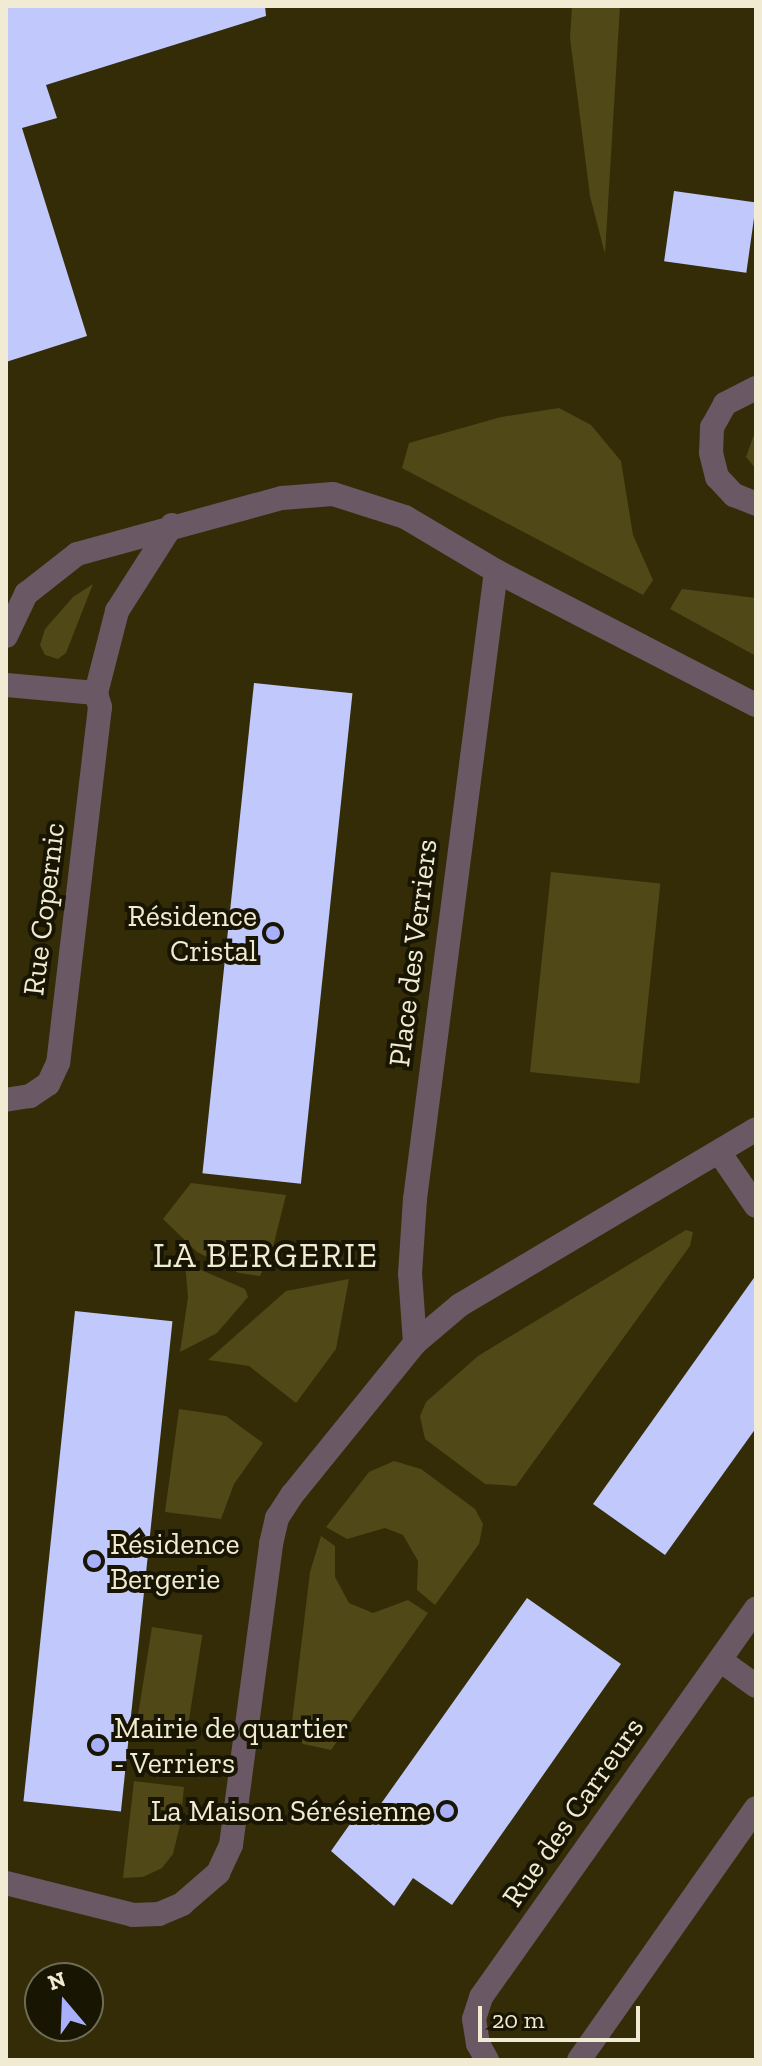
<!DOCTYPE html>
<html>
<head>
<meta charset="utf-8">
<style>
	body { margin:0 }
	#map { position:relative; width:762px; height:2066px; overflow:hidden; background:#332c07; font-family:"Zilla Slab",serif }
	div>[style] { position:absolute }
	.green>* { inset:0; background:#514817; transform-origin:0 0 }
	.building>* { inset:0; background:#c1c8fb; transform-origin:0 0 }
	.street>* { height:24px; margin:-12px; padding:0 12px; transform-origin:12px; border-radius:12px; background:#6a5864 }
	.dots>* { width:22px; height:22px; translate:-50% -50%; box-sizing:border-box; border:4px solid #181503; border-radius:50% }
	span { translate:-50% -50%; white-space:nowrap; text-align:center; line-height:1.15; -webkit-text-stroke:8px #181503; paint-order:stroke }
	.street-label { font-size:30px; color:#f0ebd2 }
	.poi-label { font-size:30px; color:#f0ebd2 }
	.right { translate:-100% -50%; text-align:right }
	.left { translate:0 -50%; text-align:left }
	.quarter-label { font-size:34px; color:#f0ebd2; letter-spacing:2px }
	.frame { position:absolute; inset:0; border:8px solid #f0ebd2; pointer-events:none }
	.north { position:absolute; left:24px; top:1962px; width:80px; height:80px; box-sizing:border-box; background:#181503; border:2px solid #6e6b56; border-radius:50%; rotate:341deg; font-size:22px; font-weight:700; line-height:32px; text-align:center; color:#f0ebd2 }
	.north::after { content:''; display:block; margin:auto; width:28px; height:36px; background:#a8b0fc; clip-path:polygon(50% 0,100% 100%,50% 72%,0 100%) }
	.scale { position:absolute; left:478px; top:2006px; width:162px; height:36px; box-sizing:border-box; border:4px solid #f0ebd2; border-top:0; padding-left:10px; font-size:24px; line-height:28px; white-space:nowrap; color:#f0ebd2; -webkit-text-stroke:6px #181503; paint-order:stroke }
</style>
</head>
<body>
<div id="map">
	<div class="green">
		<div style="clip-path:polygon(572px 6px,620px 6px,605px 254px,590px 196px,570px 38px)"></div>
		<div style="clip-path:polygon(559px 408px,591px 425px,621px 461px,633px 535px,653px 580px,643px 595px,402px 468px,409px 443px,501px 417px)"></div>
		<div style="clip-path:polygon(756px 429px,756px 469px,746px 457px)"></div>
		<div style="clip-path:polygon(93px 584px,66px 653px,58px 659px,45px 655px,40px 645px,45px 629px,73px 597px)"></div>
		<div style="clip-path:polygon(682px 589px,756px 598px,756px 656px,670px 609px)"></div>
		<div style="left:551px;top:872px;width:110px;height:201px;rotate:6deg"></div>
		<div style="clip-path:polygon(191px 1183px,286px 1195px,273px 1247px,260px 1276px,239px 1273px,197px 1252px,163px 1219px)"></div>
		<div style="clip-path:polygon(686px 1230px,693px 1232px,690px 1246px,516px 1486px,485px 1484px,425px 1439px,420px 1416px,426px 1402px,478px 1356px)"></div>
		<div style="clip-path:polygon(185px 1263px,245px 1289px,248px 1297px,217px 1333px,180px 1352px,188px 1297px)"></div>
		<div style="clip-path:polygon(349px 1279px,336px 1349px,296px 1403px,249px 1366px,208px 1360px,286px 1291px)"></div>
		<div style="clip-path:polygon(179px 1409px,226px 1416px,263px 1443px,234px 1484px,221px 1519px,165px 1512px)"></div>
		<div style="clip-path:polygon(394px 1461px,421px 1469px,475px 1509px,483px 1524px,479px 1544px,435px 1605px,417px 1590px,418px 1561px,403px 1535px,385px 1528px,347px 1539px,326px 1527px,369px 1472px)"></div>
		<div style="clip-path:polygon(321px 1536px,335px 1546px,335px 1577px,349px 1603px,373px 1613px,408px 1600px,428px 1613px,331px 1750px,303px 1744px,291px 1730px,310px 1572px)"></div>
		<div style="left:152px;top:1627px;width:51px;height:107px;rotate:9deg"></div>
		<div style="clip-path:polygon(134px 1781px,184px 1787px,180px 1825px,173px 1854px,162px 1868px,143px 1877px,123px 1878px)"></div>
	</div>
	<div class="building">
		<div style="clip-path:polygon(6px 6px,265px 6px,266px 16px,46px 85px,57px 118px,22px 128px,87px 336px,6px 362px)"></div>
		<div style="left:674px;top:191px;width:83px;height:71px;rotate:8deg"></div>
		<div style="left:254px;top:683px;width:99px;height:493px;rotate:6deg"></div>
		<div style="clip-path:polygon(756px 1275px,756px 1428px,665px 1555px,593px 1504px)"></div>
		<div style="left:75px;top:1311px;width:98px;height:493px;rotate:6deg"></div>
		<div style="clip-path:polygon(527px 1598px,621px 1664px,452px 1905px,413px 1878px,394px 1906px,331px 1851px,362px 1807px,373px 1815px)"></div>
	</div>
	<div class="street">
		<div style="left:756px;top:388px;width:35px;rotate:153deg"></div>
		<div style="left:725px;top:404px;width:26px;rotate:119deg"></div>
		<div style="left:712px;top:427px;width:26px;rotate:92deg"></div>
		<div style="left:711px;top:453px;width:25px;rotate:76deg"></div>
		<div style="left:717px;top:477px;width:25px;rotate:47deg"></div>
		<div style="left:734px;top:495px;width:24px;rotate:22deg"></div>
		<div style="left:6px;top:636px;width:47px;rotate:-64.5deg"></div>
		<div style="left:26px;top:594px;width:65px;rotate:-38.1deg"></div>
		<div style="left:77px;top:554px;width:213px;rotate:-15.3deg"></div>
		<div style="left:282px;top:498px;width:51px;rotate:-4.5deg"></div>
		<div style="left:333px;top:494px;width:76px;rotate:17.7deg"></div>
		<div style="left:405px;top:517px;width:106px;rotate:30.7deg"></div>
		<div style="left:496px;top:571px;width:292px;rotate:27.3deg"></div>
		<div style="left:6px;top:685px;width:90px;rotate:5.1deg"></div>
		<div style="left:96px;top:693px;width:15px;rotate:74deg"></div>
		<div style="left:100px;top:707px;width:358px;rotate:96.7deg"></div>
		<div style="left:58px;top:1063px;width:23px;rotate:115deg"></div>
		<div style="left:48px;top:1084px;width:22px;rotate:146deg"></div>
		<div style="left:30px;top:1096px;width:24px;rotate:171deg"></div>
		<div style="left:96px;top:693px;width:85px;rotate:-75.6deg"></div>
		<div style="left:117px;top:611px;width:102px;rotate:-57.4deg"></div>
		<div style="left:719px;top:1152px;width:65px;rotate:55.6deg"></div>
		<div style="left:415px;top:1343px;width:69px;rotate:-94.1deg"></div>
		<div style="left:410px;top:1274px;width:75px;rotate:-86.2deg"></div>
		<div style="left:415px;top:1199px;width:633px;rotate:-82.65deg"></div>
		<div style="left:720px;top:1660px;width:44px;rotate:35.8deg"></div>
		<div style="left:6px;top:1883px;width:131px;rotate:14.1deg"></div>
		<div style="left:133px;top:1915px;width:26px;rotate:-2deg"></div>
		<div style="left:159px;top:1914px;width:25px;rotate:-23deg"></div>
		<div style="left:182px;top:1904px;width:48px;rotate:-40.7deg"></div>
		<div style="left:218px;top:1873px;width:31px;rotate:-65deg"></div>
		<div style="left:231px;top:1845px;width:304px;rotate:-82.4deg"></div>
		<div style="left:271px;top:1544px;width:27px;rotate:-77deg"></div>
		<div style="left:277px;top:1518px;width:27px;rotate:-57deg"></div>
		<div style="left:292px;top:1495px;width:196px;rotate:-51deg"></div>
		<div style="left:415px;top:1343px;width:59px;rotate:-40.2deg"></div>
		<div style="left:460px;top:1305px;width:344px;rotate:-30.7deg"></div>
		<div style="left:487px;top:2060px;width:18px;rotate:-119deg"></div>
		<div style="left:478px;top:2044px;width:25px;rotate:-99deg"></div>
		<div style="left:474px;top:2019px;width:23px;rotate:-72deg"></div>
		<div style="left:481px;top:1997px;width:476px;rotate:-54.7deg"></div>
		<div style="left:579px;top:2060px;width:308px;rotate:-54.9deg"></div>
	</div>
	<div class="dots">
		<div style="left:273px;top:933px;background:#a8b0fc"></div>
		<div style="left:94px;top:1561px;background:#a8b0fc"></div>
		<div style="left:98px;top:1745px;background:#a8b0fc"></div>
		<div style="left:447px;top:1811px;background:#a8b0fc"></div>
	</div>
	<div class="street-label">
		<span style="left:44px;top:909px;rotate:-83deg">Rue Copernic</span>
		<span style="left:413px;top:953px;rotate:-83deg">Place des Verriers</span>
		<span style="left:573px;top:1812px;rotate:-55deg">Rue des Carreurs</span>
	</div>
	<div class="poi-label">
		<span class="right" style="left:257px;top:933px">Résidence<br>Cristal</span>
		<span class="left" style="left:110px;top:1561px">Résidence<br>Bergerie</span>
		<span class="left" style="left:114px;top:1745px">Mairie de quartier<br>- Verriers</span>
		<span class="right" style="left:431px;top:1811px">La Maison Sérésienne</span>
	</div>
	<div class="quarter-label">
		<span style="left:266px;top:1256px">LA BERGERIE</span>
	</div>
	<div class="frame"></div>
	<div class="north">N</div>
	<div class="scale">20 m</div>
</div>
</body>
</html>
